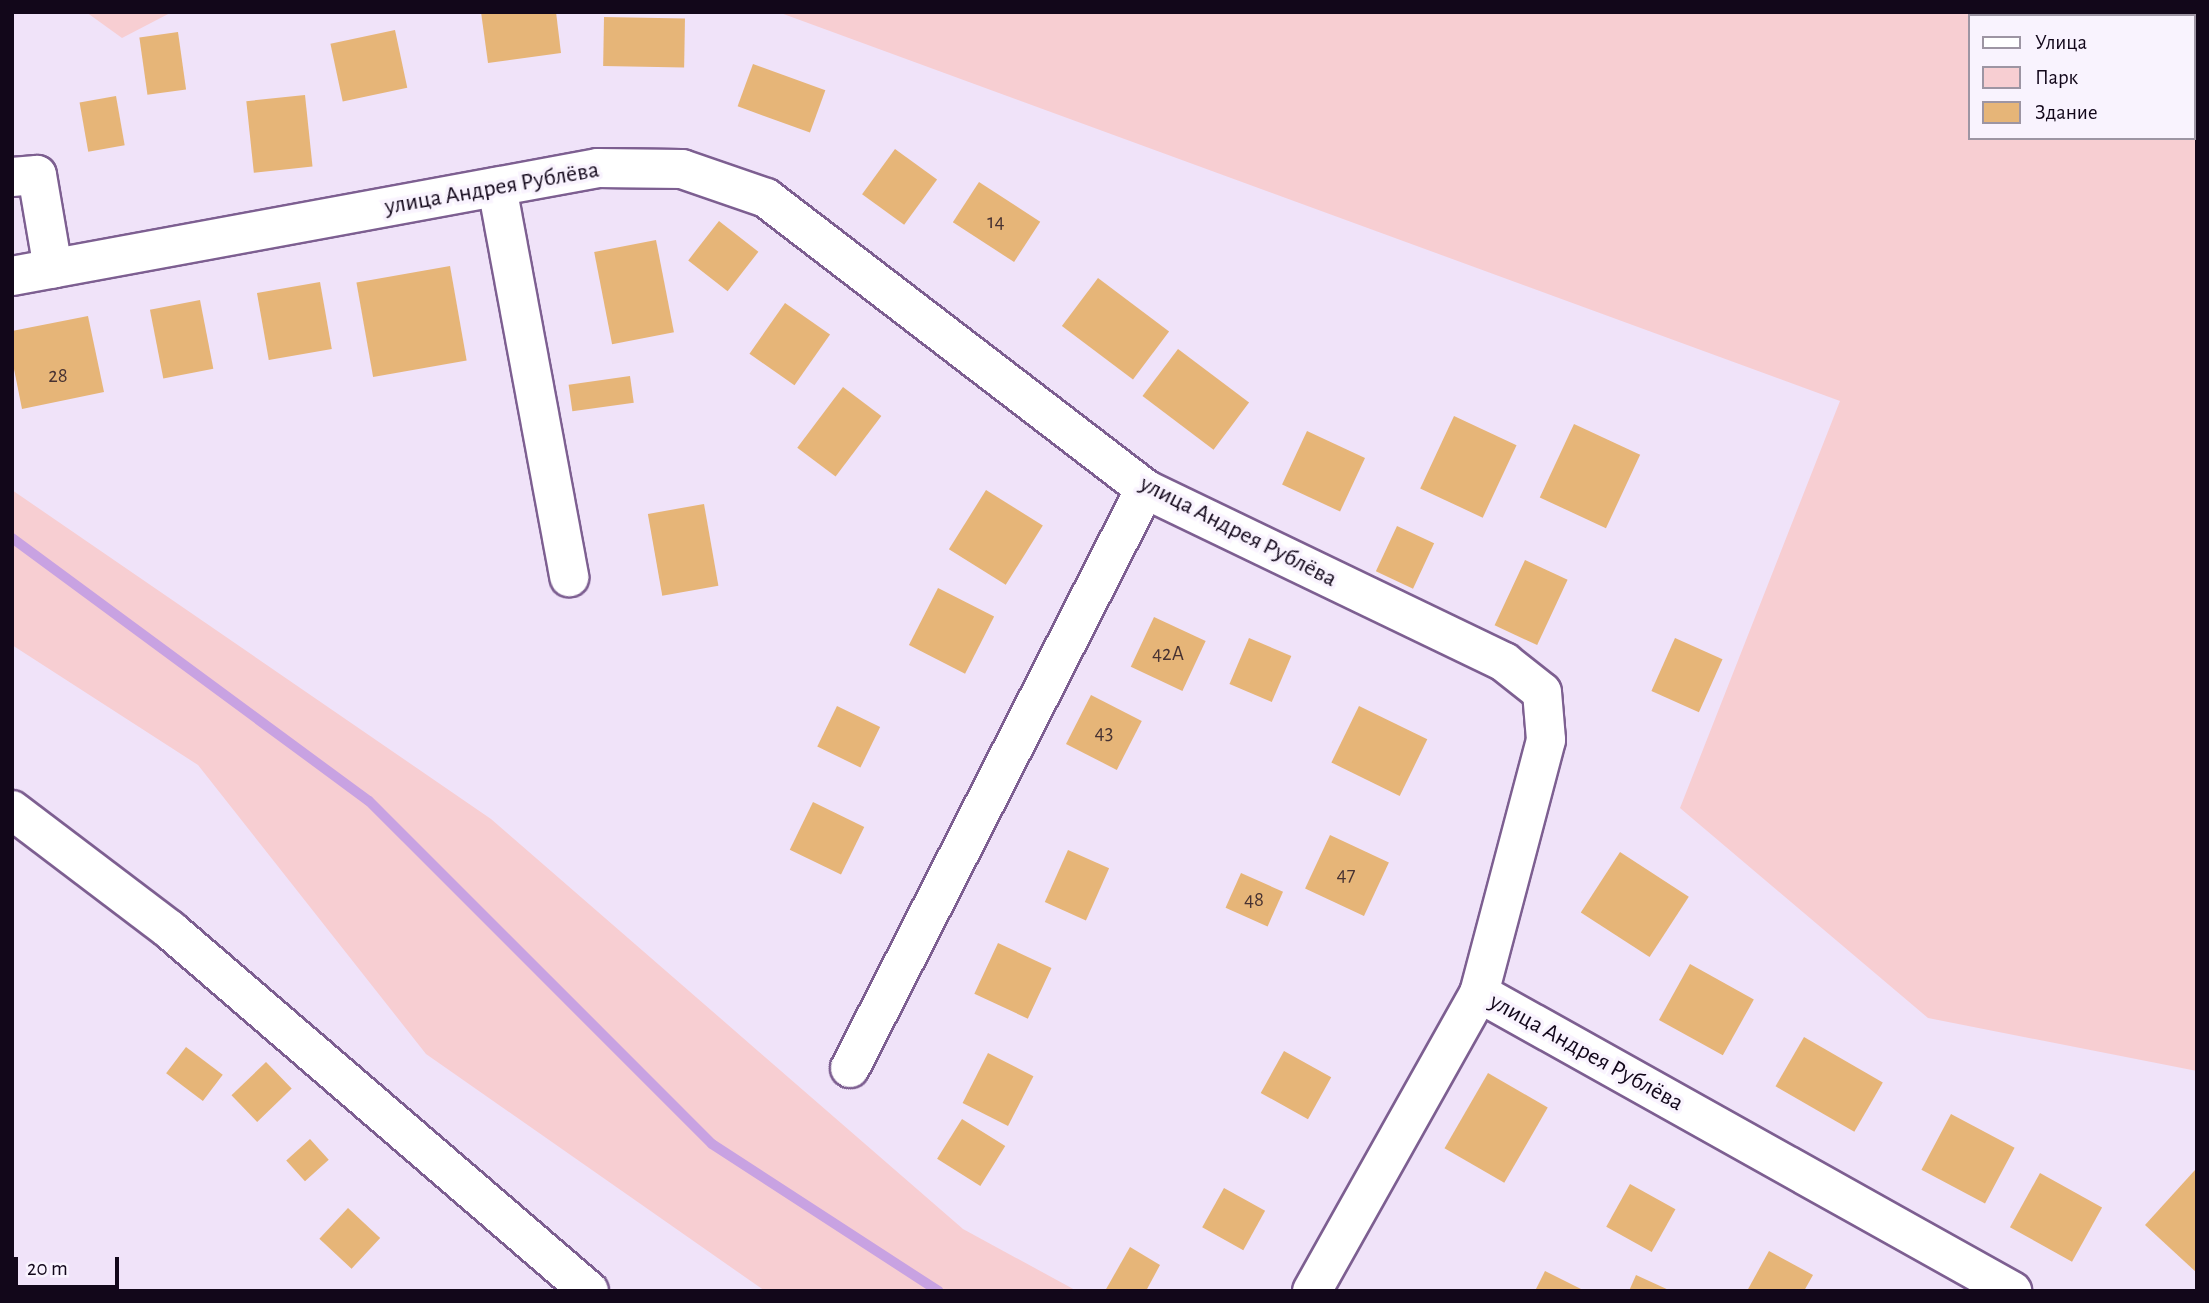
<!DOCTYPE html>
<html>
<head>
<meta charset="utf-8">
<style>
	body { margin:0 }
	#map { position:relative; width:2209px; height:1303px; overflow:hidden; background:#f0e3f9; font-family:"Alegreya Sans",sans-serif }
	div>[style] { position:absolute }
	.green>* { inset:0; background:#f7ced2 }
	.stream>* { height:10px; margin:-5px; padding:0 5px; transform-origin:5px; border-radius:5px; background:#c8a2e2 }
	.building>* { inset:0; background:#e6b578; transform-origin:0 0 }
	.roads { filter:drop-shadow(2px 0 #7d5f91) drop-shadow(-2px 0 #7d5f91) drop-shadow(0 2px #7d5f91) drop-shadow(0 -2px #7d5f91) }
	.minor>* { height:38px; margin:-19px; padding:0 19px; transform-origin:19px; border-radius:19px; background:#fff }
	span { translate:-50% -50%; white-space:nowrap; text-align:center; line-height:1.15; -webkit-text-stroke:7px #f9f3fe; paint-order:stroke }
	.number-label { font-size:21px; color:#473232 }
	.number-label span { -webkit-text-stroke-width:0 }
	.street-label { font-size:24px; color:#12071a }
	.frame { position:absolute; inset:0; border:14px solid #12071a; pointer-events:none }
	.legend { position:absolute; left:1968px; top:14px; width:228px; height:126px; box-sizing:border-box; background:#f9f3fe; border:2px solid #9d95a3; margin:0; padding:9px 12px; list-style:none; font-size:21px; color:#12071a }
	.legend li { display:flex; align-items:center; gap:14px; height:35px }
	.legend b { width:35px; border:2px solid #9d95a3 }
	.scale { position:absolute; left:14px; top:1257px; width:105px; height:32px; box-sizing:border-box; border:4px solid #12071a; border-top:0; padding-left:9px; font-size:21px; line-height:24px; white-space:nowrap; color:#12071a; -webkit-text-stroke:5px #f9f3fe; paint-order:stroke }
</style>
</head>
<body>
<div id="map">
	<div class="green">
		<div style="clip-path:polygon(86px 12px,172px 12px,122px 38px)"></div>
		<div style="clip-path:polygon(evenodd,778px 12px,2197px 12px,2197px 1071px,1928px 1018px,1680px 808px,1840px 401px,778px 12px,1969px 16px,2193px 16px,2193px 138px,1969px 138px,1969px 16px)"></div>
		<div style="clip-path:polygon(12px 490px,491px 819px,963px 1229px,1077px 1291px,765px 1291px,426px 1054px,198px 765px,12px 645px)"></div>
	</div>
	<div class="stream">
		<div style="left:12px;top:538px;width:443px;rotate:36.4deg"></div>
		<div style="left:369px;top:801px;width:485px;rotate:45deg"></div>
		<div style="left:712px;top:1144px;width:270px;rotate:33deg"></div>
	</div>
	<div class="building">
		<div style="clip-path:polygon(481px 12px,556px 12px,561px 53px,488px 63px)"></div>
		<div style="left:604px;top:17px;width:81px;height:49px;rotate:1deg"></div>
		<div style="left:395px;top:30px;width:59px;height:66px;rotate:78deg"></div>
		<div style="left:178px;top:32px;width:58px;height:39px;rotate:82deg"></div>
		<div style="left:753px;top:64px;width:77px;height:45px;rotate:20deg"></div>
		<div style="left:305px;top:95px;width:72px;height:59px;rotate:84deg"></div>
		<div style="left:116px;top:96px;width:50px;height:37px;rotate:80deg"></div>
		<div style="left:895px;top:149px;width:52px;height:56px;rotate:36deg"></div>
		<div style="left:979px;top:182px;width:73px;height:48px;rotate:33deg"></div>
		<div style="left:719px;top:221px;width:50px;height:50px;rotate:38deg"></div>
		<div style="left:656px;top:240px;width:94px;height:63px;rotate:79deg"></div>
		<div style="left:450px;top:266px;width:96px;height:95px;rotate:80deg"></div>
		<div style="left:1098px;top:278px;width:89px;height:60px;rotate:37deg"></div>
		<div style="left:320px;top:282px;width:68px;height:64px;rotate:80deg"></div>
		<div style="left:200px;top:300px;width:70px;height:51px;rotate:79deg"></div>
		<div style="left:785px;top:303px;width:55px;height:62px;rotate:35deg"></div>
		<div style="clip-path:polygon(88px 316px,104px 392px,22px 409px,12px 359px,12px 331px)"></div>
		<div style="left:1178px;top:349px;width:89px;height:59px;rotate:37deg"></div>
		<div style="left:630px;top:376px;width:27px;height:62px;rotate:82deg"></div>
		<div style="left:843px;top:387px;width:48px;height:76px;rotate:37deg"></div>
		<div style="left:1454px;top:416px;width:69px;height:80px;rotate:25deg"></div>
		<div style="left:1574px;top:424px;width:73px;height:81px;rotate:25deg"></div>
		<div style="left:1307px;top:431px;width:64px;height:59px;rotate:25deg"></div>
		<div style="left:986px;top:490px;width:67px;height:70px;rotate:32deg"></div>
		<div style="left:704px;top:504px;width:83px;height:57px;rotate:80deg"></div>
		<div style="left:1397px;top:526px;width:41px;height:50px;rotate:25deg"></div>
		<div style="left:1525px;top:560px;width:47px;height:72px;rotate:25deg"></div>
		<div style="left:938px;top:588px;width:63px;height:64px;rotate:27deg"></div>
		<div style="left:1154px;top:617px;width:57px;height:55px;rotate:25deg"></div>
		<div style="left:1249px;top:638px;width:46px;height:50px;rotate:23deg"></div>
		<div style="left:1675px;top:638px;width:52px;height:58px;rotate:24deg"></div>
		<div style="left:1091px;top:695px;width:57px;height:55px;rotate:27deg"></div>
		<div style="left:837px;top:706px;width:48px;height:45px;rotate:26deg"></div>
		<div style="left:1359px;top:706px;width:76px;height:63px;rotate:26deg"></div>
		<div style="left:813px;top:802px;width:57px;height:53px;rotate:26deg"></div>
		<div style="left:1330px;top:835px;width:65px;height:59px;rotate:25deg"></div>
		<div style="left:1068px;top:850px;width:45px;height:57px;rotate:24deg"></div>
		<div style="left:1620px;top:852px;width:82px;height:72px;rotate:33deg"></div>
		<div style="left:1241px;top:873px;width:46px;height:38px;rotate:24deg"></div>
		<div style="left:998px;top:943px;width:59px;height:56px;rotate:25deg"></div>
		<div style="left:1690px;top:964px;width:73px;height:64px;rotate:29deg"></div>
		<div style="left:1804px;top:1037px;width:91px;height:57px;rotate:30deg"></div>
		<div style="left:186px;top:1047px;width:46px;height:33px;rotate:37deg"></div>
		<div style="left:1284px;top:1051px;width:54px;height:48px;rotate:29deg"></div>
		<div style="left:988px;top:1053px;width:51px;height:56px;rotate:27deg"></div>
		<div style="left:266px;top:1062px;width:37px;height:48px;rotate:46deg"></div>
		<div style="left:1488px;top:1073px;width:69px;height:87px;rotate:30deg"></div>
		<div style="left:1951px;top:1114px;width:72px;height:63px;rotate:28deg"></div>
		<div style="left:962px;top:1119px;width:51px;height:47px;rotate:32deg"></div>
		<div style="left:310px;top:1139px;width:28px;height:32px;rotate:48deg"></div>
		<div style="clip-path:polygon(2195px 1170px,2197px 1172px,2197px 1273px,2145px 1225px)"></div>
		<div style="left:2040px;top:1173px;width:71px;height:62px;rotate:29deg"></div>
		<div style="left:1630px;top:1184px;width:52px;height:49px;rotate:29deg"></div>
		<div style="left:1224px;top:1188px;width:47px;height:45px;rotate:29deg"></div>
		<div style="left:348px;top:1208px;width:44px;height:42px;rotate:43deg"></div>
		<div style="clip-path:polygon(1130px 1247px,1160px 1265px,1146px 1291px,1105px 1291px)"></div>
		<div style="clip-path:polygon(1769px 1251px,1813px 1275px,1804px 1291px,1747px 1291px)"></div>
		<div style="clip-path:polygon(1545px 1271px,1585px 1291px,1535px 1291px)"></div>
		<div style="clip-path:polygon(1636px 1275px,1671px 1291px,1629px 1291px)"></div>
	</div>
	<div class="roads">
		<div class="minor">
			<div style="left:12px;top:177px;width:25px;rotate:-5deg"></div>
			<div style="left:37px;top:175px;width:95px;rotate:80.3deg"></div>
			<div style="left:497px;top:187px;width:397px;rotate:79.5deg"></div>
			<div style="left:12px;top:276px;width:596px;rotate:-10.44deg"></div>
			<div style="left:598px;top:168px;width:84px;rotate:0.7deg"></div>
			<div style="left:682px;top:169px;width:89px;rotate:19deg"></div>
			<div style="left:766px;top:198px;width:478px;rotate:37.5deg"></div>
			<div style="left:1145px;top:489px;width:399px;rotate:25.7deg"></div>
			<div style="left:1504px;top:662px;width:48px;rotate:38.3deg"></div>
			<div style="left:1542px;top:692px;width:48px;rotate:85.2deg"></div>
			<div style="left:1546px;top:740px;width:262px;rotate:104.8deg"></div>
			<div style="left:1479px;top:993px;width:611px;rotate:29.21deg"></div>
			<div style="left:12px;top:810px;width:198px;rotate:37.2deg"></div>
			<div style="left:170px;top:930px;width:553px;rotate:40.75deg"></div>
			<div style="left:850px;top:1068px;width:650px;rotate:-63deg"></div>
			<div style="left:1312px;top:1291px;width:342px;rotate:-60.7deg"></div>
		</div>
	</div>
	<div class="number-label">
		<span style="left:996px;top:222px">14</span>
		<span style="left:58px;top:376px">28</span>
		<span style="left:1168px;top:654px">42А</span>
		<span style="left:1104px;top:733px">43</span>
		<span style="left:1346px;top:875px">47</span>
		<span style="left:1254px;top:900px">48</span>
	</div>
	<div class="street-label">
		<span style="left:492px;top:189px;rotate:-10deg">улица Андрея Рублёва</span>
		<span style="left:1238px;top:532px;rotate:27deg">улица Андрея Рублёва</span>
		<span style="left:1586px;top:1053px;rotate:29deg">улица Андрея Рублёва</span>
	</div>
	<div class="frame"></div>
	<ul class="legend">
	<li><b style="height:9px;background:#fff"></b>Улица</li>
	<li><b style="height:19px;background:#f7ced2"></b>Парк</li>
	<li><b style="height:19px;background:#e6b578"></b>Здание</li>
	</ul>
	<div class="scale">20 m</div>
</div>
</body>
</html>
